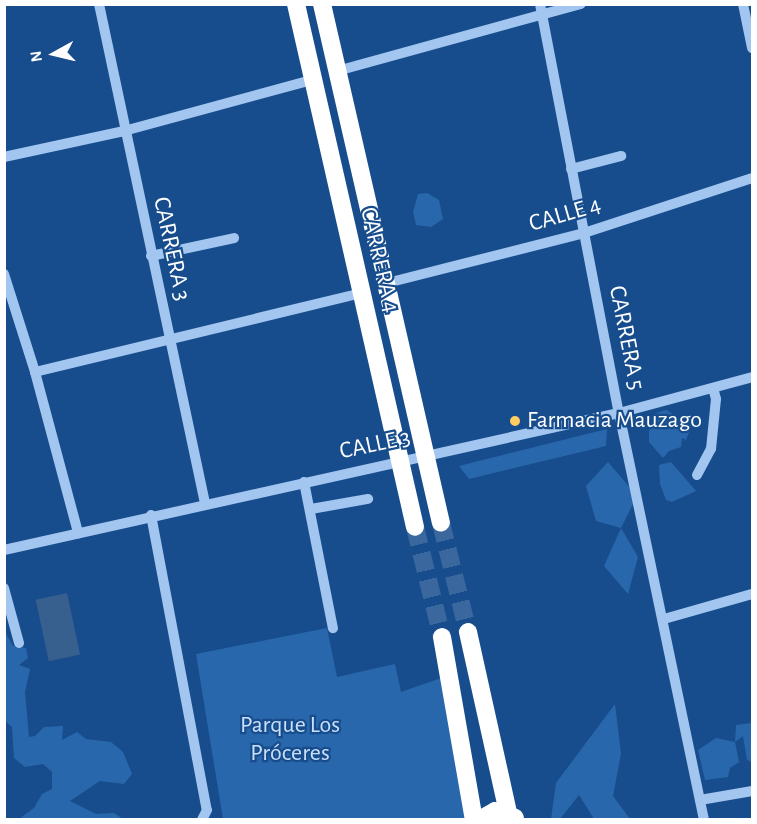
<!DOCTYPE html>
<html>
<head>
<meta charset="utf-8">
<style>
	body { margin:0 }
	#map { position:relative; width:757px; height:824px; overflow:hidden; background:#174d8d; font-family:"Alegreya Sans",sans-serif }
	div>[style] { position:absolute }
	.green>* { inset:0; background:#2967ac }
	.water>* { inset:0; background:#38608e; transform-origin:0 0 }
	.highway-tunnel>* { height:18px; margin-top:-9px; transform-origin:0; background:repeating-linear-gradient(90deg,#3a689e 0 18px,transparent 0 27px) }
	.minor>* { height:10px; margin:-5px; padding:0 5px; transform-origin:5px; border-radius:5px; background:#a2c6ef }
	.highway>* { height:18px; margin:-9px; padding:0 9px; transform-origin:9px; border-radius:9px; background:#fff }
	.dots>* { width:16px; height:16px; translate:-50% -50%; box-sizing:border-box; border:3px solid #174d8d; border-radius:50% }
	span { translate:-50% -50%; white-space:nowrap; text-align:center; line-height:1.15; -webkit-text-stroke:4.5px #174d8d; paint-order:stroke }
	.street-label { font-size:24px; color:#fff }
	.poi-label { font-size:24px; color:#fff }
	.left { translate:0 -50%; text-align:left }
	.park-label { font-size:24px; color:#c8e0fb }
	.frame { position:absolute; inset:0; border:6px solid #fff; pointer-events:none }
	.north { position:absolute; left:24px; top:24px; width:60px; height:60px; -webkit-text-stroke:4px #174d8d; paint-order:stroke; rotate:262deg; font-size:16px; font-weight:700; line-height:24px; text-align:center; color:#fff }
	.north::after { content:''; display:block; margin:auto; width:21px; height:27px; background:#fff; clip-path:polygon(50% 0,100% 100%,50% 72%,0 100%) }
</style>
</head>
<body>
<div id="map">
	<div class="green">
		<div style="clip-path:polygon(427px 193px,439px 200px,443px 219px,431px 227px,416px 225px,413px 212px,418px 194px)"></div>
		<div style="clip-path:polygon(666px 410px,673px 414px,672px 420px,685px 422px,689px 432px,686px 440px,682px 438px,681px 447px,669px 451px,663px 458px,649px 442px,649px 431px,656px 413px)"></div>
		<div style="clip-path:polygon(607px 429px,606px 446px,469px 479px,459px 466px)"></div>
		<div style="clip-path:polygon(608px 462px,637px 496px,621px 528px,638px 557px,628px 594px,604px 566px,621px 528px,596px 521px,586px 486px)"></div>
		<div style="clip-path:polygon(671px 462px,696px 491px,672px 502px,666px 500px,660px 484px,659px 465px)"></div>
		<div style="clip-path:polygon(4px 618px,5px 632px,13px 646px,26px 648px,28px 658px,19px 665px,30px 669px,25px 692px,29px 737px,35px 736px,44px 727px,63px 726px,62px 740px,77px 732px,86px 739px,111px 742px,123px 752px,132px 774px,124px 784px,100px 781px,70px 801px,96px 814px,114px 813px,123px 819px,19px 819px,34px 808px,42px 794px,52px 789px,52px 772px,43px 764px,25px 767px,14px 758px,12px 727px,5px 721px)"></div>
		<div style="clip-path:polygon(327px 628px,337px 677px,395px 664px,401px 692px,444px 677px,466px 819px,223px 819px,196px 654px)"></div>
		<div style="clip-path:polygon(615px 704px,621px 754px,613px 796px,630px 819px,594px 819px,579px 795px,560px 819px,551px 819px,556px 783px)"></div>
		<div style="clip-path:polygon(752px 723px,752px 762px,747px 760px,743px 736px,735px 742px,739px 762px,730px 768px,728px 777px,705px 780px,698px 750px,716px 738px,735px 742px,736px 725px)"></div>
	</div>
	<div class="water">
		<div style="left:67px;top:593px;width:63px;height:32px;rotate:78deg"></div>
	</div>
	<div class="highway-tunnel">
		<div style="left:441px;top:523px;width:112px;rotate:76.1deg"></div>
		<div style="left:415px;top:527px;width:113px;rotate:76.2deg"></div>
	</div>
	<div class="minor">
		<div style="left:99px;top:4px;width:510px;rotate:78.01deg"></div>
		<div style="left:540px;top:4px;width:417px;rotate:79.1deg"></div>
		<div style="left:619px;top:413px;width:416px;rotate:78.2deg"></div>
		<div style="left:743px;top:4px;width:45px;rotate:78.4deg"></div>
		<div style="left:337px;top:71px;width:253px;rotate:-15.4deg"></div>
		<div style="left:4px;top:157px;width:123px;rotate:-12.2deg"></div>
		<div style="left:124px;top:131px;width:195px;rotate:-15.2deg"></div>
		<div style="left:571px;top:169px;width:52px;rotate:-14.6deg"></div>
		<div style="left:151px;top:256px;width:85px;rotate:-12.2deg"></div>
		<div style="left:4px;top:274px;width:103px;rotate:72.4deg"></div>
		<div style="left:35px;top:372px;width:167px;rotate:75deg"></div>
		<div style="left:387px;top:283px;width:203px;rotate:-14.2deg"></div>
		<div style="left:584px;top:233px;width:177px;rotate:-18.1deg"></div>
		<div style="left:35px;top:372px;width:336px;rotate:-13.6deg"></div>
		<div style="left:697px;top:475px;width:30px;rotate:-62deg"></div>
		<div style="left:711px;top:449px;width:50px;rotate:-84.3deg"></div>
		<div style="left:716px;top:399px;width:11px;rotate:-105deg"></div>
		<div style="left:304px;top:482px;width:149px;rotate:78.8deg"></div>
		<div style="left:311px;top:509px;width:58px;rotate:-10deg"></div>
		<div style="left:151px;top:515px;width:300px;rotate:79.3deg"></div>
		<div style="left:207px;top:810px;width:11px;rotate:117deg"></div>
		<div style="left:4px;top:550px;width:630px;rotate:-12.56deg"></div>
		<div style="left:619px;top:413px;width:138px;rotate:-15.1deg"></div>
		<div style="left:4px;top:588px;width:57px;rotate:74.7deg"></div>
		<div style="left:664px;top:619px;width:91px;rotate:-15.9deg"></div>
		<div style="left:700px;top:800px;width:53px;rotate:-9.8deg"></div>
	</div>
	<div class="highway">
		<div style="left:296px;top:4px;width:536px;rotate:77.18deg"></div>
		<div style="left:322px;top:4px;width:532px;rotate:77.09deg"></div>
		<div style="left:468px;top:632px;width:185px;rotate:77.5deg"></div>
		<div style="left:442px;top:637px;width:186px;rotate:80.1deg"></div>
		<div style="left:479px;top:820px;width:18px;rotate:-29deg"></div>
		<div style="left:495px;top:811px;width:21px;rotate:19deg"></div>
	</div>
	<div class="dots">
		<div style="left:515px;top:421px;background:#ffce60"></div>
	</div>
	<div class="street-label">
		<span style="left:565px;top:215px;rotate:-16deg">CALLE 4</span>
		<span style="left:171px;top:249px;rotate:78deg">CARRERA 3</span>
		<span style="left:379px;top:260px;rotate:77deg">CARRERA 4</span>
		<span style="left:626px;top:338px;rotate:79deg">CARRERA 5</span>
		<span style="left:375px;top:445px;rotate:-12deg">CALLE 3</span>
	</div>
	<div class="poi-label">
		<span class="left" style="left:527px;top:421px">Farmacia Mauzago</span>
	</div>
	<div class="park-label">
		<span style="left:290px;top:740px">Parque Los<br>Próceres</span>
	</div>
	<div class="frame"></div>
	<div class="north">N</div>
</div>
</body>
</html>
